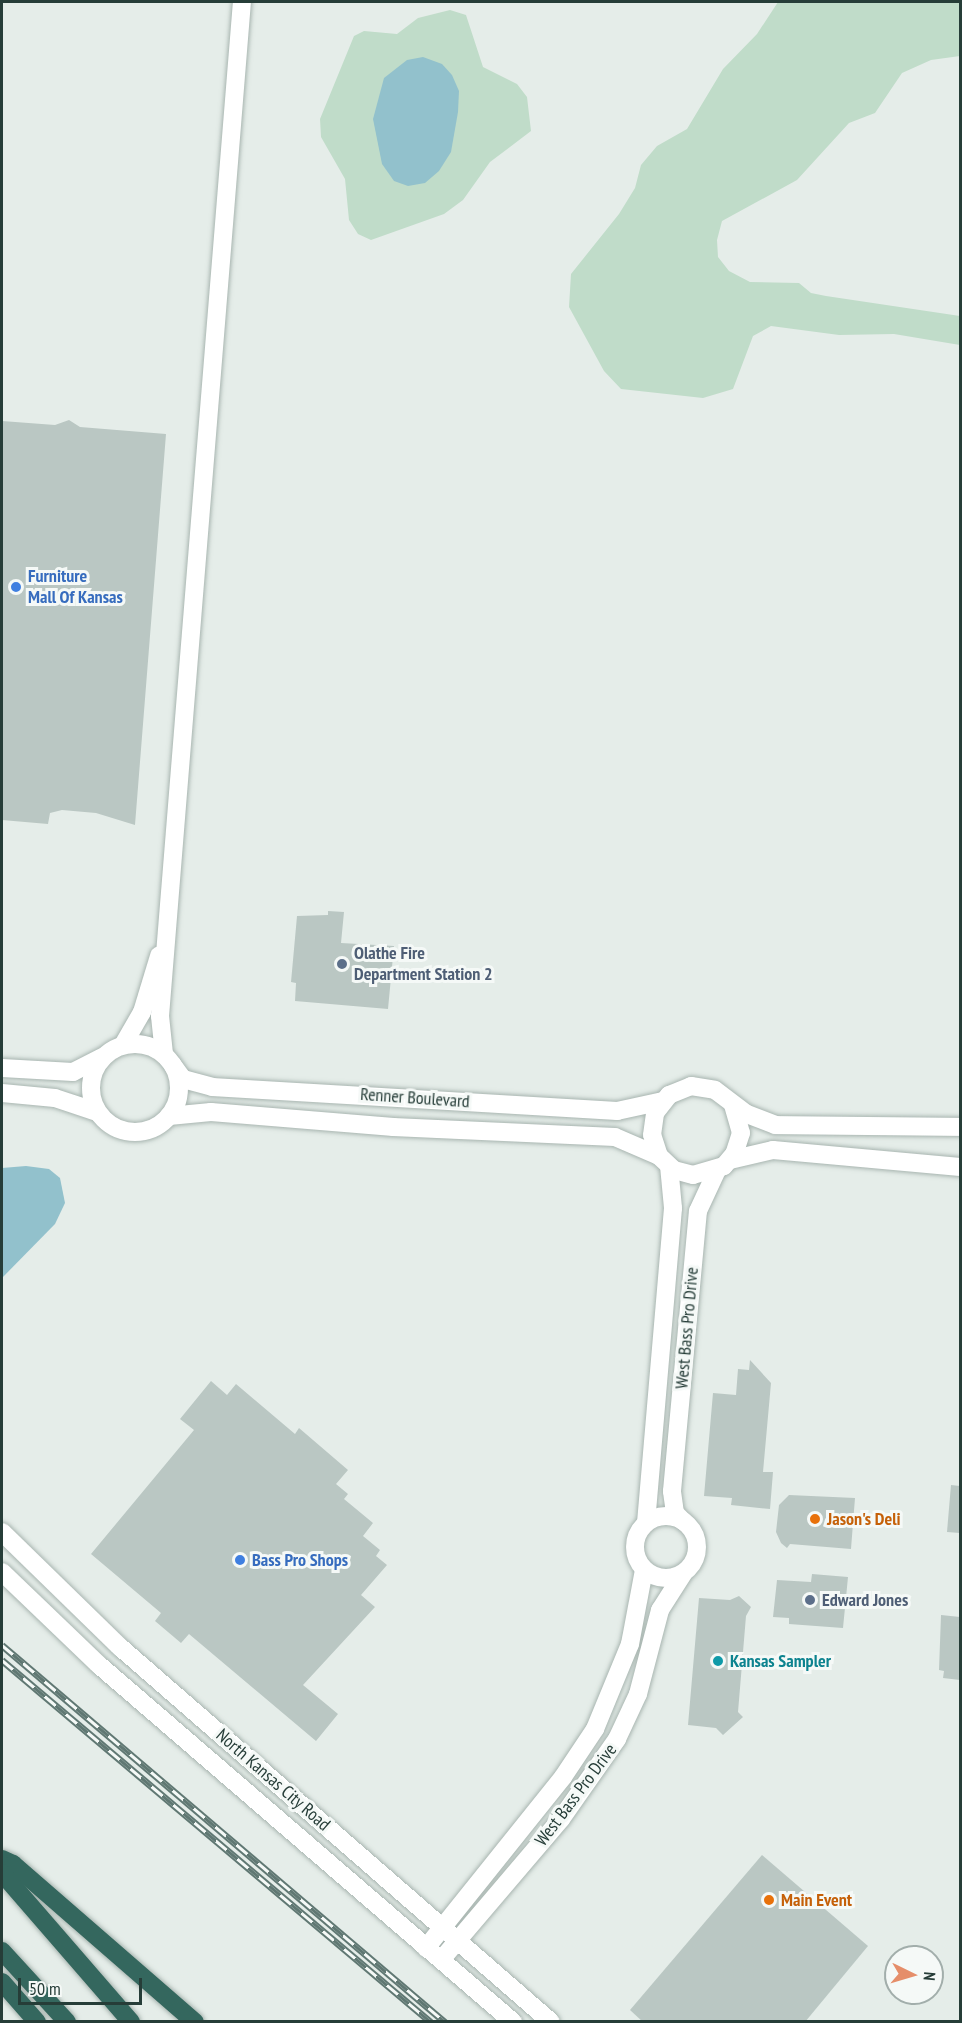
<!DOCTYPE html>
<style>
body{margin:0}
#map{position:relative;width:962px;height:2023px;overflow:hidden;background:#e5ede9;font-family:"PT Sans Narrow",sans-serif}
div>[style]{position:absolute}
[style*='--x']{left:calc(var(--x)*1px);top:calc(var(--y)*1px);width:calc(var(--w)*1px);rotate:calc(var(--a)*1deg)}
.green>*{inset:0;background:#c0dcc9}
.water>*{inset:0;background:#92c1cc}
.building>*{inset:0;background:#bac7c3}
.roads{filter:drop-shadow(0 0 2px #a8b5b0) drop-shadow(0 0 2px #a8b5b0)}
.minor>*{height:18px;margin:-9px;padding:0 9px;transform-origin:9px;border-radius:9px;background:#fff}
.tertiary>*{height:18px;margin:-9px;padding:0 9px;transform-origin:9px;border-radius:9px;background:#fff}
.tertiary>.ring{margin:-9px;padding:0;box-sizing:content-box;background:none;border:18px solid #fff;border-radius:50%}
.secondary>*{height:18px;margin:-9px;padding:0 9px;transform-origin:9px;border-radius:9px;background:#fff}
.secondary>.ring{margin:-9px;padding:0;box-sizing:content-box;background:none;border:18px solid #fff;border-radius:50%}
.motorway>*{height:18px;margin:-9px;padding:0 9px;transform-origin:9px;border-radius:9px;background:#34675e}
.rail>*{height:7px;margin-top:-3.5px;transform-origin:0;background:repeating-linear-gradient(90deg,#f5f9f7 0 14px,#607873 0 28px);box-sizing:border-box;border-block:2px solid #607873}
.dots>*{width:16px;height:16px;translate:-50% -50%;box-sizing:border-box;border:3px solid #f5f9f7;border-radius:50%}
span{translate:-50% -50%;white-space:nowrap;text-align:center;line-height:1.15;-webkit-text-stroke:6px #f5f9f7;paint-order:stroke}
.shop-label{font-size:18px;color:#366cbe;font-weight:700}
.left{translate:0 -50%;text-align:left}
.service-label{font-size:18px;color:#4e5e75;font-weight:700}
.street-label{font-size:18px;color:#263d38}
.food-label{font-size:18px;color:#c56008;font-weight:700}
.culture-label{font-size:18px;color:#0d838f;font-weight:700}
.frame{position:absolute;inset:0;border:3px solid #263d38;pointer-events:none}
.north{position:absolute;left:884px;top:1945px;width:60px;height:60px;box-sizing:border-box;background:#f5f9f7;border:2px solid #a2aeab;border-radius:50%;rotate:95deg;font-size:16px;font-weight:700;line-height:24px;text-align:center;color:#263d38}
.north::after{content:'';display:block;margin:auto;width:21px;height:27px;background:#e58e6a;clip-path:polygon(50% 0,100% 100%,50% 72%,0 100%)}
.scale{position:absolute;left:18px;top:1978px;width:124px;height:27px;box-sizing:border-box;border:3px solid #263d38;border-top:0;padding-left:8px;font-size:18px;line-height:21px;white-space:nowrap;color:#263d38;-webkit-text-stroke:4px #f5f9f7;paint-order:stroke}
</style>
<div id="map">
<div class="green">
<div style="clip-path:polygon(778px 2px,960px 2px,960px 56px,931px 60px,902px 73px,875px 113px,849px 123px,797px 180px,722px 221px,717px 240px,718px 257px,729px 271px,750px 282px,799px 283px,811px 293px,826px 296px,960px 316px,960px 345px,894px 334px,839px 335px,771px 326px,753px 336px,733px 389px,703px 398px,621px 389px,604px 371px,569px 307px,571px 274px,619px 214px,635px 188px,641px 165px,657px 146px,687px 129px,723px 69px,757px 34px)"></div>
<div style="clip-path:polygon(450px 10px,466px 15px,483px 67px,517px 84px,527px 97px,531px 131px,490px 162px,463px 200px,444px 214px,371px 240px,358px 234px,349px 220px,345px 179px,321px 137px,320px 119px,354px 36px,364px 31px,397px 34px,418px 18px)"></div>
</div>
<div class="water">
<div style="clip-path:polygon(423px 57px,442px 64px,452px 75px,459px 91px,458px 112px,451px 152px,439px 171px,425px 183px,408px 186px,394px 181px,382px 164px,373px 119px,384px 78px,407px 60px)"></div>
<div style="clip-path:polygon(26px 1166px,49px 1169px,60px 1178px,65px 1203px,55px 1224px,2px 1278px,2px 1168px)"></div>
</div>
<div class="building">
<div style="clip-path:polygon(69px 420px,80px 427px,166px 434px,135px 825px,96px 813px,62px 810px,50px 813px,48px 824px,2px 820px,2px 421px,55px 425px)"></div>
<div style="clip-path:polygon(328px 911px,344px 912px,341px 943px,394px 946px,388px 1009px,295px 1001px,296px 983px,291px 982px,297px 916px,328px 915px)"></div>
<div style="clip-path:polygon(750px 1360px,771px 1383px,763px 1472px,773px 1472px,770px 1509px,731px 1505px,732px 1498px,704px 1496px,713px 1393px,736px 1395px,738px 1369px,749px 1370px)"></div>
<div style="clip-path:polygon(211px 1381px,227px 1395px,236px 1384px,295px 1434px,299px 1428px,348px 1470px,336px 1484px,348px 1494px,344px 1499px,373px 1523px,363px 1536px,380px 1550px,376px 1556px,387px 1565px,361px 1595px,375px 1607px,303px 1685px,338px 1714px,316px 1741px,189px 1634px,181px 1643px,155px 1621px,161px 1613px,91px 1554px,194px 1430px,180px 1419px)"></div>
<div style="clip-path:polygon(951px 1485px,960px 1486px,960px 1533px,947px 1532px)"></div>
<div style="clip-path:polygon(789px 1495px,855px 1498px,851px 1549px,790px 1544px,787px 1548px,781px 1543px,776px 1532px,779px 1505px)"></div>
<div style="clip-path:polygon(812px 1574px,848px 1577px,843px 1628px,789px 1624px,789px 1618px,773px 1617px,777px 1580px,811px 1582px)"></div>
<div style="clip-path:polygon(739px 1596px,751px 1607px,746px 1616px,738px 1712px,743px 1717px,723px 1735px,716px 1728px,688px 1725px,699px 1598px,730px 1600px)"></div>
<div style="clip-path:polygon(941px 1615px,960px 1617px,960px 1680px,943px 1678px,944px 1671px,939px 1670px)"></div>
<div style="clip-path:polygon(762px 1855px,868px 1946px,805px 2022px,643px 2022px,630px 2010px)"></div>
</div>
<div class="roads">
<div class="minor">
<div style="--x:123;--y:1045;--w:38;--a:-60"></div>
<div style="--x:142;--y:1012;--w:59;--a:-73.1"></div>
<div style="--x:164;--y:1054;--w:38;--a:-96"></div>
<div style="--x:160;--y:1016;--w:1017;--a:-85.38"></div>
</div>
<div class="tertiary">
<div class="ring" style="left:635px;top:1516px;width:44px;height:44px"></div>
<div style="--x:684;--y:1522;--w:13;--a:-135"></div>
<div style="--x:675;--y:1513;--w:22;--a:-98"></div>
<div style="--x:672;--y:1491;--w:281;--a:-84.7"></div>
<div style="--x:698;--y:1211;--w:45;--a:-65.1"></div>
<div style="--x:646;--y:1523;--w:316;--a:-85.1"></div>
<div style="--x:673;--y:1208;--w:42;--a:-95.4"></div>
<div style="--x:426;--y:1948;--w:219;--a:-51.3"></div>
<div style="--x:563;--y:1777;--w:58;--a:-56.3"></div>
<div style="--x:595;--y:1729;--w:92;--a:-67.6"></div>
<div style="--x:630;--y:1644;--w:75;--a:-79.3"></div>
<div style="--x:441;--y:1960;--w:185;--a:-49.6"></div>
<div style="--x:561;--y:1819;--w:98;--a:-55"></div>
<div style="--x:617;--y:1739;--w:50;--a:-65"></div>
<div style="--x:638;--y:1694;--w:87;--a:-75.3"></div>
<div style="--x:660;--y:1610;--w:43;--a:-57.4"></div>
</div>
<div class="secondary">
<div class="ring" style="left:91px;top:1044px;width:70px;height:70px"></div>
<div style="--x:172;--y:1064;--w:19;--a:54"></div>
<div style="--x:183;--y:1079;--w:30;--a:15"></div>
<div style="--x:212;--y:1087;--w:406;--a:3.4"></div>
<div style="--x:617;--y:1111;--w:47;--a:-12.3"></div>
<div style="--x:2;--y:1068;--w:71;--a:3.2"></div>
<div style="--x:73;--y:1072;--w:33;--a:-27"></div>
<div style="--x:2;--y:1093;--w:53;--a:5.4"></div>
<div style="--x:55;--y:1098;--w:44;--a:18.4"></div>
<div style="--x:733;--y:1105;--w:29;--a:74"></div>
<div style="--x:741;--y:1133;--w:22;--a:108"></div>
<div style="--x:734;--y:1154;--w:16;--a:130"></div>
<div style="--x:724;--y:1166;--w:32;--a:164"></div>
<div style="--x:693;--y:1175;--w:20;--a:-165"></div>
<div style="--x:674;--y:1170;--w:21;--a:-137"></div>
<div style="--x:659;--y:1156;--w:22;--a:-108"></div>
<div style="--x:652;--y:1135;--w:22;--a:-82"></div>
<div style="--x:655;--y:1113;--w:23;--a:-52"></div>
<div style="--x:669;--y:1095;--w:24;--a:-22"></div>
<div style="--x:691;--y:1086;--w:24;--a:9"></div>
<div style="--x:715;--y:1090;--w:40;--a:37"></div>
<div style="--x:747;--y:1114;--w:30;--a:21"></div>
<div style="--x:775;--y:1125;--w:185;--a:0.6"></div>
<div style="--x:169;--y:1116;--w:42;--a:-5.4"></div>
<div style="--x:211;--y:1112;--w:183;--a:4.7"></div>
<div style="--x:393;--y:1127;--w:222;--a:2.6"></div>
<div style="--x:615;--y:1137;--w:48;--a:23.4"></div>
<div style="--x:730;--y:1160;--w:44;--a:-13.1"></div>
<div style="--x:773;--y:1150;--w:188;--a:5.2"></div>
<div style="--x:2;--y:1532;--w:165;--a:44.3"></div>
<div style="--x:120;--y:1647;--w:571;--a:41.03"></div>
<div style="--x:2;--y:1572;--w:134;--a:43.8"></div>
<div style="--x:99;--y:1665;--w:547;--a:40.77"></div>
</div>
<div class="motorway">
<div style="--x:2;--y:1859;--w:12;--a:24"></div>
<div style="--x:13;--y:1864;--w:241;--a:41"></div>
<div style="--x:2;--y:1873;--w:197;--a:49.1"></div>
<div style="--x:2;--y:1951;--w:96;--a:47.5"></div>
<div style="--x:2;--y:1982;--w:53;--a:48.8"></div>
</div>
</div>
<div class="rail">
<div style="--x:2;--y:1645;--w:582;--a:40.4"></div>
<div style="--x:2;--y:1660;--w:561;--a:40.16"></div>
</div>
<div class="dots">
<div style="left:16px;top:587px;background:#3f7fe0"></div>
<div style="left:342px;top:964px;background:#5c6f8a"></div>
<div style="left:815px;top:1519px;background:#e8710a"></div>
<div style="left:240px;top:1560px;background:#3f7fe0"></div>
<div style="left:810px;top:1600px;background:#5c6f8a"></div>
<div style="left:718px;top:1661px;background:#0f9aa8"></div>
<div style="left:769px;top:1900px;background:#e8710a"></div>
</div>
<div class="shop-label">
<span class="left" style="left:28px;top:587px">Furniture<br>Mall Of Kansas</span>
<span class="left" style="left:252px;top:1560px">Bass Pro Shops</span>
</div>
<div class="service-label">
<span class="left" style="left:354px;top:964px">Olathe Fire<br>Department Station 2</span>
<span class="left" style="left:822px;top:1600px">Edward Jones</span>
</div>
<div class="street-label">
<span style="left:415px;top:1098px;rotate:4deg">Renner Boulevard</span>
<span style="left:687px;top:1328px;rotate:-85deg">West Bass Pro Drive</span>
<span style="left:273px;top:1780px;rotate:41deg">North Kansas City Road</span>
<span style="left:576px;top:1795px;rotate:-53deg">West Bass Pro Drive</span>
</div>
<div class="food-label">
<span class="left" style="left:827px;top:1519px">Jason's Deli</span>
<span class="left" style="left:781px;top:1900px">Main Event</span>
</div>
<div class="culture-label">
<span class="left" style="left:730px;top:1661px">Kansas Sampler</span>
</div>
<div class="frame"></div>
<div class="north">N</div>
<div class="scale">50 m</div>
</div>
